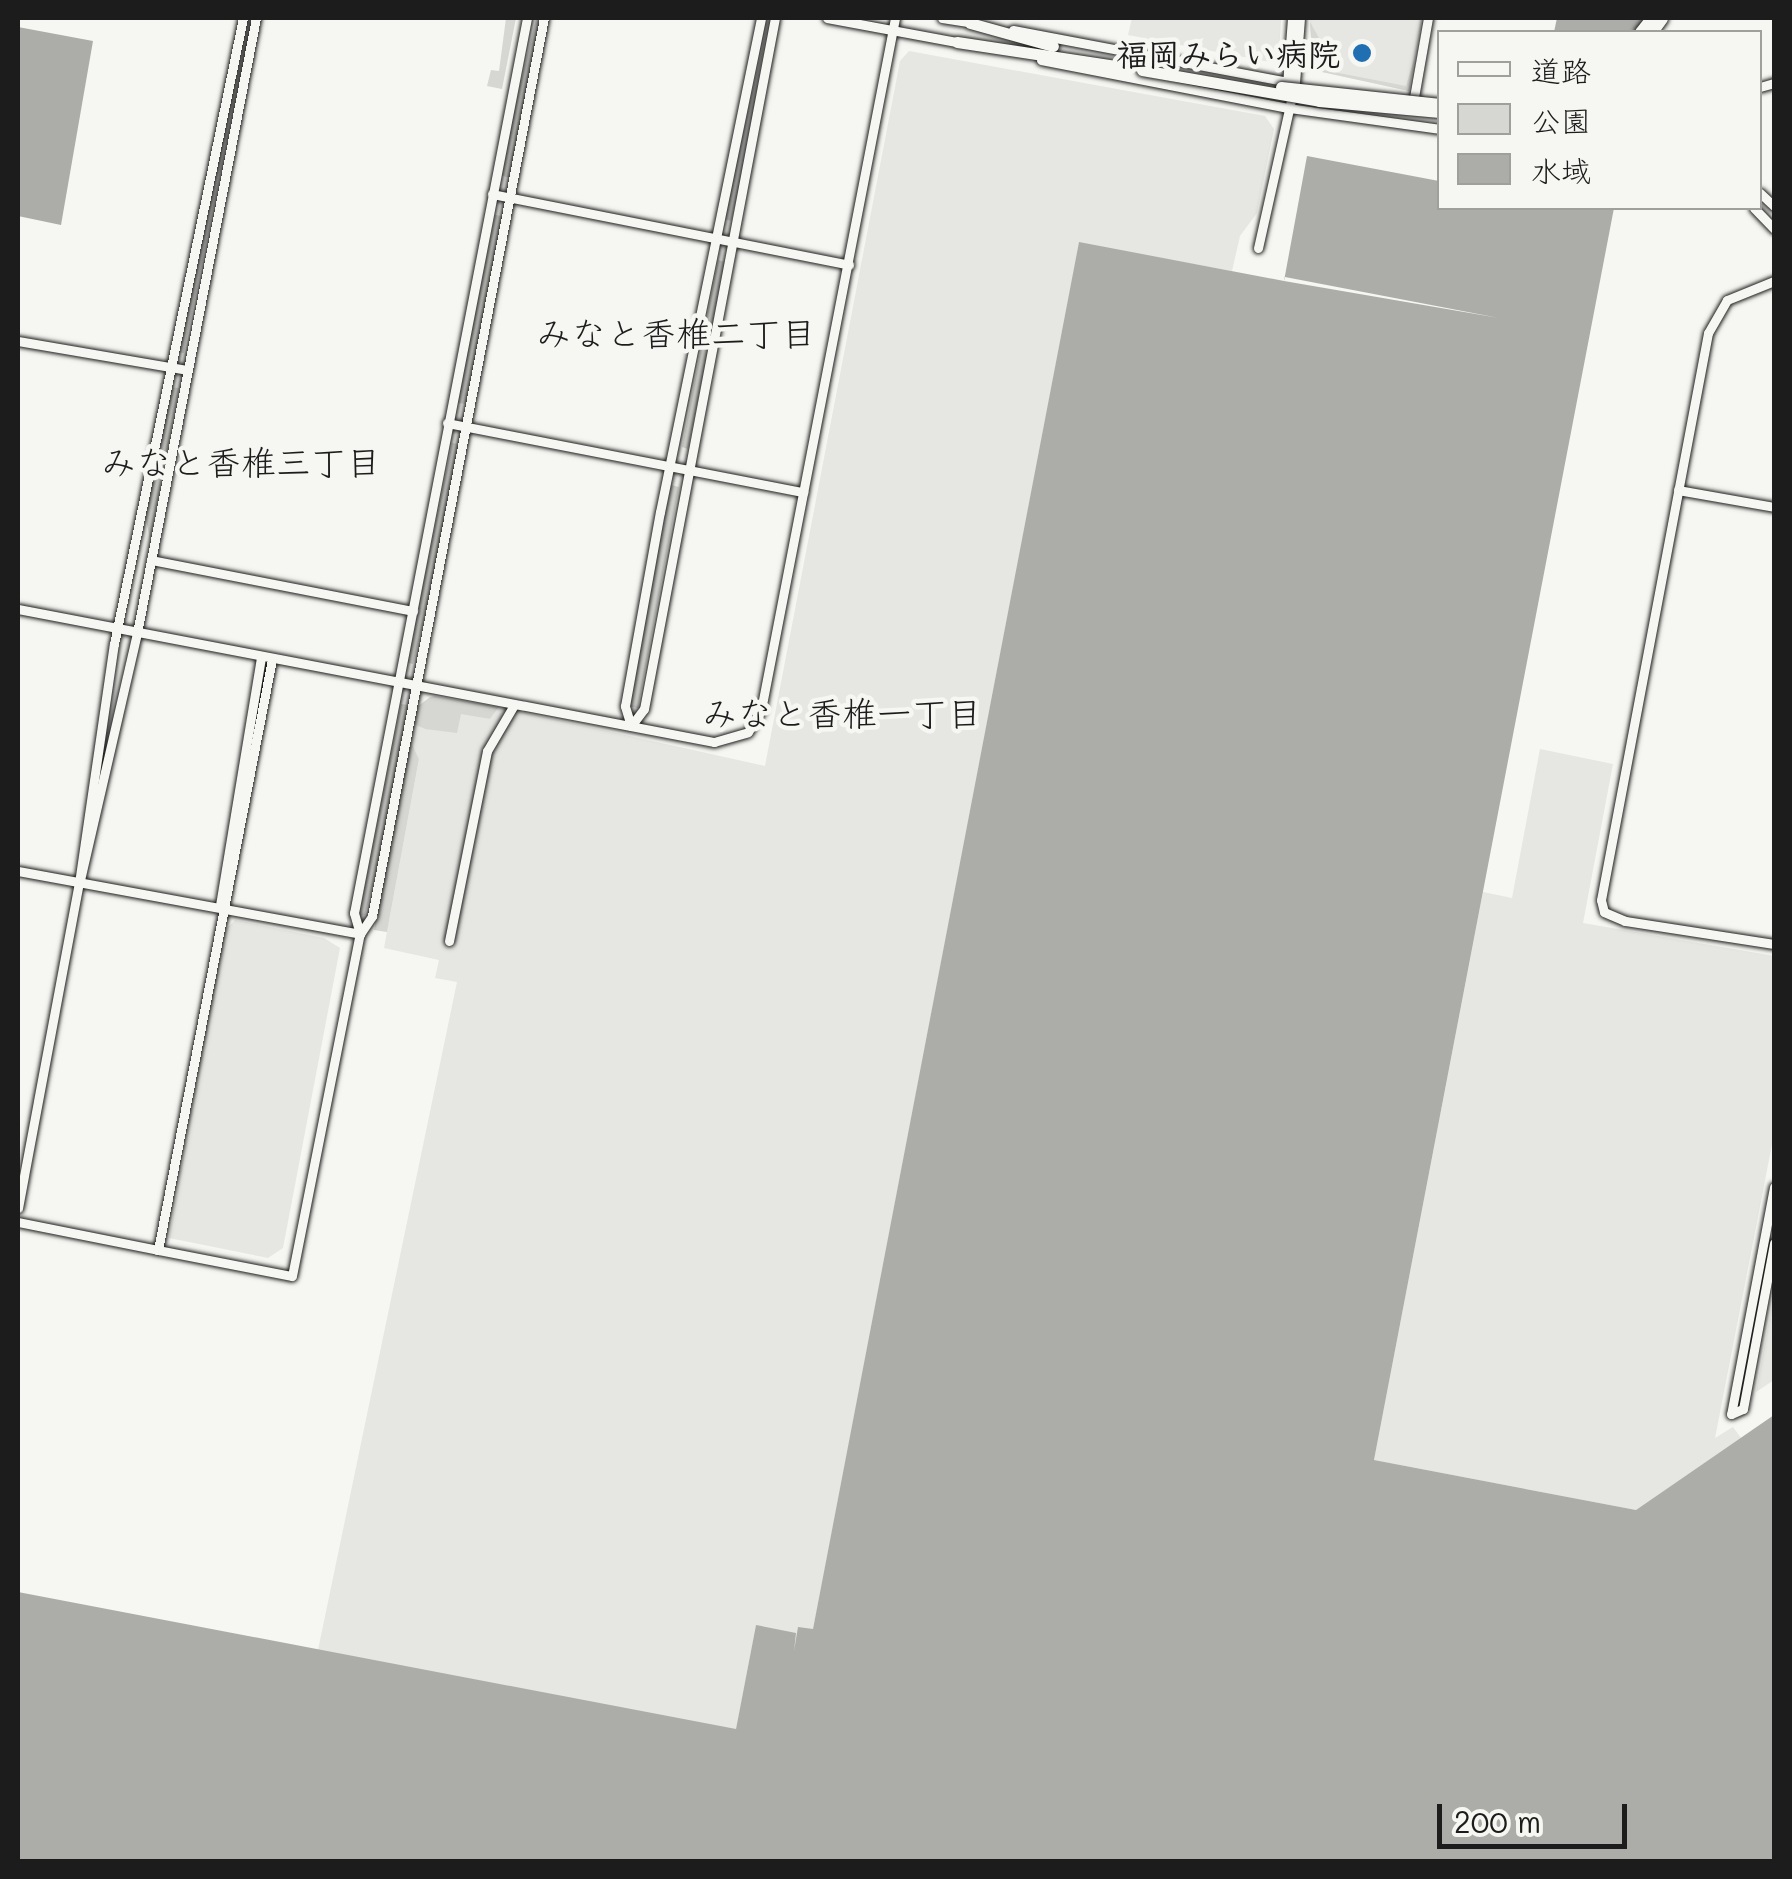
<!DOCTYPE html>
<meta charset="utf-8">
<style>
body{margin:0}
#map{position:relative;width:1792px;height:1879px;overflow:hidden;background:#f6f6f2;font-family:Mali,"Klee One",sans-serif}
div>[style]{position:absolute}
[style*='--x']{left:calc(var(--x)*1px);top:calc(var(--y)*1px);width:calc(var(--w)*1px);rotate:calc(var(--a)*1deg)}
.built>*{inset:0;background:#e6e6e2}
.green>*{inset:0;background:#d6d6d2}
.water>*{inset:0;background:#acaca9}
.pier>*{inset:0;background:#f6f6f2}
.roads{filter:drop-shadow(0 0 2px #1c1c1c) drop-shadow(0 0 2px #1c1c1c)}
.secondary>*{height:9px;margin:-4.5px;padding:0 4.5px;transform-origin:4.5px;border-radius:4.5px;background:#f6f6f2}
.highway>*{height:11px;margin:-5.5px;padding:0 5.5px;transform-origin:5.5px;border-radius:5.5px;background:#f6f6f2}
.bridges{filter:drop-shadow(0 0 2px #1c1c1c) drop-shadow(0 0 2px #1c1c1c)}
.highway-bridge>*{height:11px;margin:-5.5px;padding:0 5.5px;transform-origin:5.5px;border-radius:5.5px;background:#f6f6f2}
.dots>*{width:28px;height:28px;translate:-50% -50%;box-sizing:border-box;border:5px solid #f6f6f2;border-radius:50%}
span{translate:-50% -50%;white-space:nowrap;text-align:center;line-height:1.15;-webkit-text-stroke:9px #f6f6f2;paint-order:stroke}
.poi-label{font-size:32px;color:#1c1c1c;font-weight:700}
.right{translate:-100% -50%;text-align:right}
.neighbourhood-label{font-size:35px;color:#1c1c1c}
.frame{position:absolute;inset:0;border:20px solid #1c1c1c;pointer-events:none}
.legend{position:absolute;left:1437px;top:30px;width:325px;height:180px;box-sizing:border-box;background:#f6f6f2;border:2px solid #9f9f9c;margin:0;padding:12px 18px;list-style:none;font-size:30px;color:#1c1c1c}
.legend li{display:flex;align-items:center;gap:20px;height:50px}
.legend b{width:50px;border:2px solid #9f9f9c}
.scale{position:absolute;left:1437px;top:1804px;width:190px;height:45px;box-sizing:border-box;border:5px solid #1c1c1c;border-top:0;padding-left:12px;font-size:30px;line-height:35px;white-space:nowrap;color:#1c1c1c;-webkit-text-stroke:8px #f6f6f2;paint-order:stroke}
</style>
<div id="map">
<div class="built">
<div style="clip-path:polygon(1132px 18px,1281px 18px,1279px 55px,1270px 62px,1128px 35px)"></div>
<div style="clip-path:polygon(1310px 18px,1422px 18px,1409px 91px,1313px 70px)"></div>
<div style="clip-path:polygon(909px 51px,1265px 116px,1274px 129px,1257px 213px,1240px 236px,1232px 271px,1079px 243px,813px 1630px,794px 1651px,756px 1625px,736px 1730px,318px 1650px,457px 982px,435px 978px,439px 960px,384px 948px,419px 759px,410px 740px,413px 724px,425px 729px,461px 713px,490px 719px,499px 707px,765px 766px,900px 61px)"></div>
<div style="clip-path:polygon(1540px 749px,1613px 764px,1583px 923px,1774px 956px,1774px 1134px,1715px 1438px,1733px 1427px,1741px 1438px,1636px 1510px,1374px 1460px,1483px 892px,1512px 898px)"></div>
<div style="clip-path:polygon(235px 920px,324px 938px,340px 948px,283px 1248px,268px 1258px,169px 1238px,223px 932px)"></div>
<div style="clip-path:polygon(1774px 1294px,1774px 1380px,1756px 1392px)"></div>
</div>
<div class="green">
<div style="clip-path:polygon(252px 18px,184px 353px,176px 352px,207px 193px)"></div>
<div style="clip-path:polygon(506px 18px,516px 18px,502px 89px,487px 86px,491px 70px,499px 71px)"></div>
<div style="clip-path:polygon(536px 18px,541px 18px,509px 178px,501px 175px,501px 166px)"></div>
<div style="clip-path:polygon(1310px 22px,1323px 45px,1318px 69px,1406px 86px,1415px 56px,1409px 91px,1313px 70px)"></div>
<div style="clip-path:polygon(767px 26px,744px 169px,731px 221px,724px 219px)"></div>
<div style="clip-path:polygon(495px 215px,503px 216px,466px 404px,457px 403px)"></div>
<div style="clip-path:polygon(718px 260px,726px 262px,688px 449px,682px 447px)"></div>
<div style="clip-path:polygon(169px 387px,179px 388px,150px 539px,145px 515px)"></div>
<div style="clip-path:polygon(452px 443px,459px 444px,429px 598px,413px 664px,407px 663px)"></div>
<div style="clip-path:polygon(671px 485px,679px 487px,638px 708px,627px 706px)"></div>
<div style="clip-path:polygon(430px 697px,435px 696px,499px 707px,490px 719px,461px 714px,457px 733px,425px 729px,413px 724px,417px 707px)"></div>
<div style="clip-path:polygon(401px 704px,409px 705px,378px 864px,365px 915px,359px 916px)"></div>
<div style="clip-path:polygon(410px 740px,419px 759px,387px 932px,374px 930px)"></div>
</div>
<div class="water">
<div style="clip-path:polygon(1557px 18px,1650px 18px,1647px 32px,1554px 32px)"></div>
<div style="clip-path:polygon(18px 27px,93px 41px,61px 225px,18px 216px)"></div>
<div style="clip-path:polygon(1307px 156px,1439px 181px,1440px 208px,1614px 208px,1374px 1460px,1636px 1510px,1774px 1415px,1774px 1861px,18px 1861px,18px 1592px,736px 1729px,756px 1625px,796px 1633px,794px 1651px,798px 1627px,813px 1629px,1079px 242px,1284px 281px)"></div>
</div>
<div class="pier">
<div style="clip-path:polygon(1285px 277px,1499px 318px,1284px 281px)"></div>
</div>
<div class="roads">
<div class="secondary">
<div style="--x:827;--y:18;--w:137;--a:10.5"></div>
<div style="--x:942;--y:18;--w:31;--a:9"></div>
<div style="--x:1013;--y:30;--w:285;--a:10.7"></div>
<div style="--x:1041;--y:60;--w:253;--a:11"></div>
<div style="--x:1289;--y:108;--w:152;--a:7.9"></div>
<div style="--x:1287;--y:85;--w:67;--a:-85.7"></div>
<div style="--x:1760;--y:87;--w:15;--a:-16"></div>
<div style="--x:1413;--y:103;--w:86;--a:-80"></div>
<div style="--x:1760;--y:193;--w:19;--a:43"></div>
<div style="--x:492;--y:194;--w:364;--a:11.2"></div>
<div style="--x:1754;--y:208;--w:29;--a:46"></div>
<div style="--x:1258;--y:248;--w:169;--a:-77.4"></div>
<div style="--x:1295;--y:83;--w:65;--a:-85.6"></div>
<div style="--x:1774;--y:281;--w:51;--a:158"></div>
<div style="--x:1727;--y:300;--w:38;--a:120"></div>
<div style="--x:1708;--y:333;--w:577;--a:100.69"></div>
<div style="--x:1601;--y:900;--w:12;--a:76"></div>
<div style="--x:1604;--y:912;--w:23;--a:23"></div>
<div style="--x:1625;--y:921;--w:151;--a:8.8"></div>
<div style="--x:18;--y:341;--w:171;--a:9.7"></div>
<div style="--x:447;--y:423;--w:363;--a:11"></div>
<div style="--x:1678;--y:490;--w:97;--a:10"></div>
<div style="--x:151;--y:560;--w:267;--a:11"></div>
<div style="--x:18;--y:609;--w:709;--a:10.82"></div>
<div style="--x:714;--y:742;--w:35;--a:-16"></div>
<div style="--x:748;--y:732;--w:26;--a:-59"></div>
<div style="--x:761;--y:710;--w:705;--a:-79.04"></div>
<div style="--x:631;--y:726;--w:21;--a:-53"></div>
<div style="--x:644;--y:709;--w:703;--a:-79.27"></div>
<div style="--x:631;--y:726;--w:21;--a:-107"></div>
<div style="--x:625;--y:706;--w:197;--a:-79.8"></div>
<div style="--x:660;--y:512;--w:504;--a:-78.44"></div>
<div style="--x:18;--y:871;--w:348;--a:10.4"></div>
<div style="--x:80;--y:880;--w:253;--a:-77"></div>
<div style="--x:137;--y:633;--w:626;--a:-79.05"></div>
<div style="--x:220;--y:905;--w:251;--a:-80.6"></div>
<div style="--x:360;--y:934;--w:22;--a:-106"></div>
<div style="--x:354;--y:913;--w:912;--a:-79.06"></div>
<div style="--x:449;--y:941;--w:194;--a:-78.7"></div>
<div style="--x:487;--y:751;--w:53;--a:-59.6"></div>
<div style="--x:1774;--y:1187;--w:231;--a:100.7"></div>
<div style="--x:1731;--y:1414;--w:13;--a:-23"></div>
<div style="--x:1743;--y:1409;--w:169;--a:-79.4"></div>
<div style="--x:18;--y:1208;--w:331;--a:-79.4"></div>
<div style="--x:79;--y:883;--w:242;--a:-81.7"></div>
<div style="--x:114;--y:644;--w:639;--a:-78.36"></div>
<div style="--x:18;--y:1222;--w:143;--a:11.3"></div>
<div style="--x:158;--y:1250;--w:602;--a:-79.08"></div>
<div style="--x:158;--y:1250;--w:136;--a:11"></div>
<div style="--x:292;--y:1276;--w:349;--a:-78.8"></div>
<div style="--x:360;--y:934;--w:22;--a:-56"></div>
<div style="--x:372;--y:916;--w:914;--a:-79.16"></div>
</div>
<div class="highway">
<div style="--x:970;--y:23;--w:86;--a:15.5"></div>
<div style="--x:1640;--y:32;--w:18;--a:-52"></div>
<div style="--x:1652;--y:32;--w:17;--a:-54"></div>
<div style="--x:957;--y:42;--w:187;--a:8.6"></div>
</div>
</div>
<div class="bridges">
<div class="highway-bridge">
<div style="--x:1142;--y:70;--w:180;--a:9.9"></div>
<div style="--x:1319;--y:101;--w:121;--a:5.2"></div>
<div style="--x:1281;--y:87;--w:160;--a:6.1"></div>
</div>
</div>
<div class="dots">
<div style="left:1362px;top:53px;background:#1f6fb2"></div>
</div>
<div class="poi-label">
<span class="right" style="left:1340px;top:53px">福岡みらい病院</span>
</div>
<div class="neighbourhood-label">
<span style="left:676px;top:332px">みなと香椎二丁目</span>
<span style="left:241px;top:461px">みなと香椎三丁目</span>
<span style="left:842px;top:712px">みなと香椎一丁目</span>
</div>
<div class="frame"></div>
<ul class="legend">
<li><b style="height:12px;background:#f6f6f2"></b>道路</li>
<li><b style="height:28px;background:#d6d6d2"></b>公園</li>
<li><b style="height:28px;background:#acaca9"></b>水域</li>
</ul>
<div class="scale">200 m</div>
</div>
